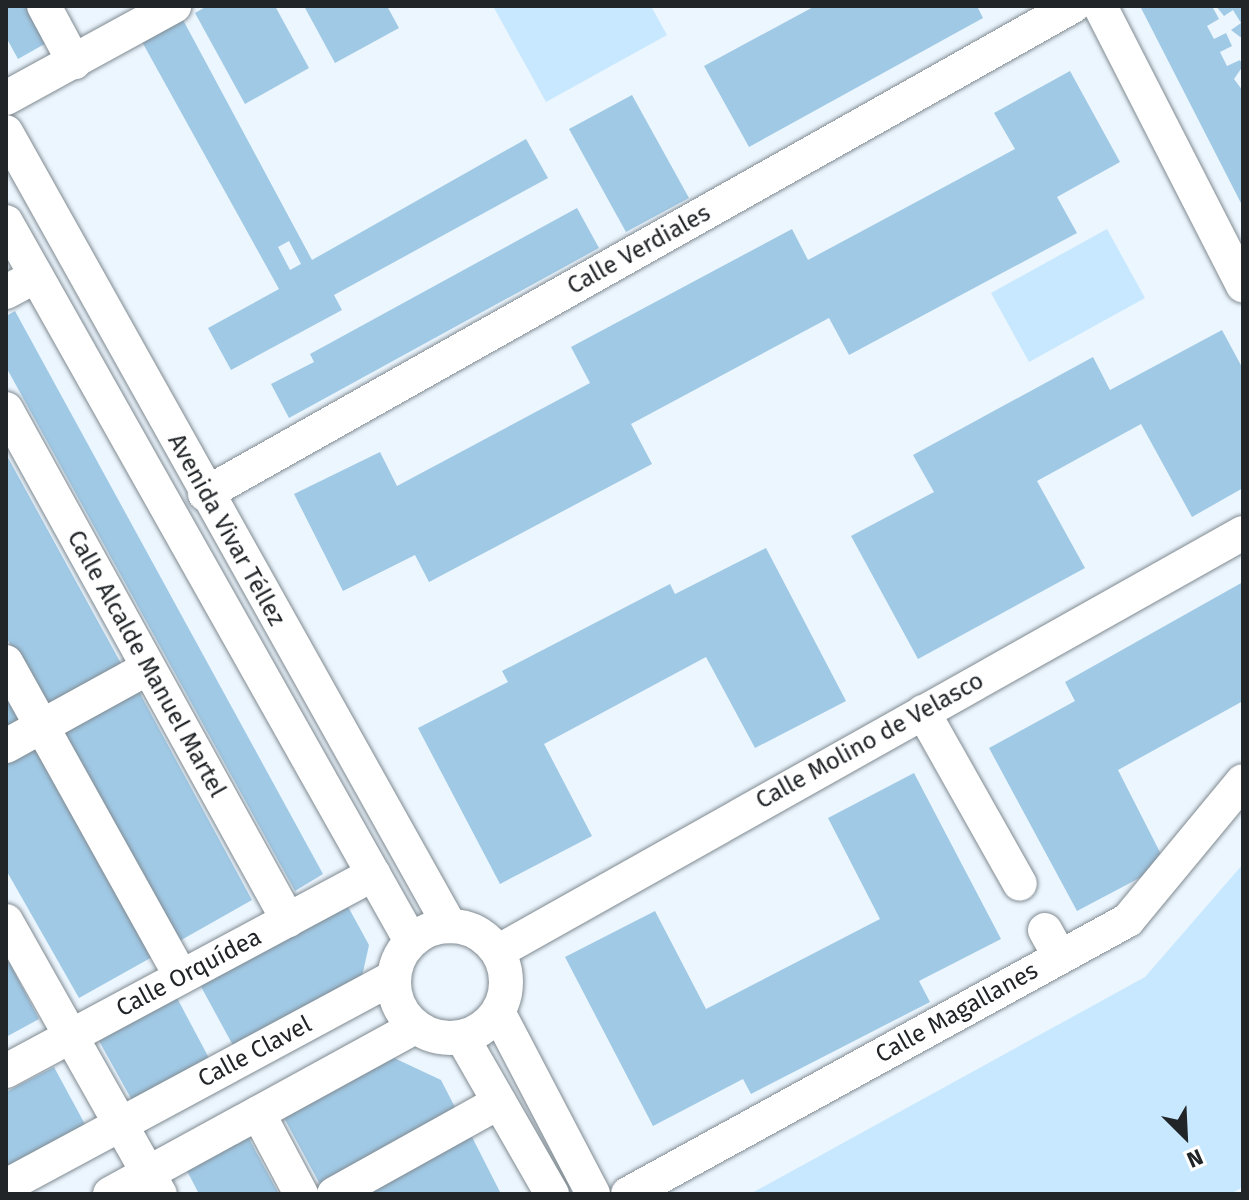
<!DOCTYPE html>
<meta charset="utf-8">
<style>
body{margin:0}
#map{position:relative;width:1249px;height:1200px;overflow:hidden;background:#ecf6fe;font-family:"Fira Sans",sans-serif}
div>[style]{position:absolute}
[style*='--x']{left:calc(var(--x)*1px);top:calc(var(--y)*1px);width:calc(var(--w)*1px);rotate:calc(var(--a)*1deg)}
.green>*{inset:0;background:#c8e8ff}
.building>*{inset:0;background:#a0c9e5}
.roads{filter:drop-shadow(0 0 2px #808a91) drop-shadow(0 0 2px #808a91)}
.minor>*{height:34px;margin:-17px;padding:0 17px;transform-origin:17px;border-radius:17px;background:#fff}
.minor>.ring{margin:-17px;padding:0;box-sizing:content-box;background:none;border:34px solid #fff;border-radius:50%}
span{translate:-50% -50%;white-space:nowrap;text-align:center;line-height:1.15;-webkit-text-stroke:6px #fff;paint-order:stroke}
.street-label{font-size:24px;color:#212528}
.frame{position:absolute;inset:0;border:8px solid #212528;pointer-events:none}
.north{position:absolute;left:1145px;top:1096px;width:80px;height:80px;-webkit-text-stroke:6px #fff;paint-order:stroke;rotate:156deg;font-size:22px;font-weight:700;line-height:32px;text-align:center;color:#212528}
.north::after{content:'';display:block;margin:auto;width:28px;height:36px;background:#212528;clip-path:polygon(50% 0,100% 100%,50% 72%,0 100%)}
</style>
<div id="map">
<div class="green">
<div style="clip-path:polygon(493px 6px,651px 6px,667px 35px,546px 102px)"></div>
<div style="clip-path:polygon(1107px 229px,1145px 298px,1029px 362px,991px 293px)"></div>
<div style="clip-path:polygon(1243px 864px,1243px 1187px,1230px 1194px,750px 1194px,1145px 977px)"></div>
</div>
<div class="building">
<div style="clip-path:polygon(6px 6px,31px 6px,50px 41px,18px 59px,6px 37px)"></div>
<div style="clip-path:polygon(207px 6px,275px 6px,309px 68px,245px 104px,195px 13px)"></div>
<div style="clip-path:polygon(304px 6px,387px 6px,399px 28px,335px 63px)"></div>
<div style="clip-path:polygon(815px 6px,977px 6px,983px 18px,749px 147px,704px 66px)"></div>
<div style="clip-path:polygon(1140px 6px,1212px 6px,1219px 19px,1207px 26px,1214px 39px,1226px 33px,1232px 46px,1220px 52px,1227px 66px,1240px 60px,1243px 66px,1234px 79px,1243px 91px,1243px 207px)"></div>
<div style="clip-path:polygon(1216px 6px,1243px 6px,1243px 39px,1231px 30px,1241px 23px,1233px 10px,1224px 16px)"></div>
<div style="clip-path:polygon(evenodd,182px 18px,312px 260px,526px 139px,548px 178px,334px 295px,342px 310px,231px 370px,208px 328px,279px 289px,141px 40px,182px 18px,289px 241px,301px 264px,290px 270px,278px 247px,289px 241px)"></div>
<div style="clip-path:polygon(1070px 71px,1120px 162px,1057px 197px,1077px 233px,849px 355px,829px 318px,631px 424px,652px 464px,429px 582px,415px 555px,343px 591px,294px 494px,380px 452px,397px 486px,590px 383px,571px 347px,792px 229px,808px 260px,1015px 149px,994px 113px)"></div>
<div style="clip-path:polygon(632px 95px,689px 198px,626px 232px,569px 129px)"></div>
<div style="clip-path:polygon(577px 208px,599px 248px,289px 418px,271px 384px,314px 362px,310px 354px)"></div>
<div style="clip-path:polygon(15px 311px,323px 874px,295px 891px,6px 367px,6px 316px)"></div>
<div style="clip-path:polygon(1222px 330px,1243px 369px,1243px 488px,1192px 517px,1141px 424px,1037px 481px,1085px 568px,918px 659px,851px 536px,934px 492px,913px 455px,1093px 357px,1110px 390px)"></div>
<div style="clip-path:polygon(6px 454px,123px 667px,47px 711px,6px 637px)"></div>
<div style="clip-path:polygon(766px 548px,846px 701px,755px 748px,706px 657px,544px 744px,592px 836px,500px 884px,418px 728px,508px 682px,502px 671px,670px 584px,675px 594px)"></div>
<div style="clip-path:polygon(1243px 582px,1243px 701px,1118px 770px,1166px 864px,1077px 911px,989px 748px,1075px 701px,1065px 682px)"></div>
<div style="clip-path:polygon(137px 688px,252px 900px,176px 943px,59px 730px)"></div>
<div style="clip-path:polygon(6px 691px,21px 719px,6px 728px)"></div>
<div style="clip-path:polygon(35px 745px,154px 956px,79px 998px,6px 870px,6px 761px)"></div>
<div style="clip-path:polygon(914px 773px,1001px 939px,919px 981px,930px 1002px,751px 1094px,743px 1079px,653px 1126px,565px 957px,655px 911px,706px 1009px,880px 919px,828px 818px)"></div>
<div style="clip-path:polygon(346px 903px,369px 945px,361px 981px,235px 1049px,199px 983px)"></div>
<div style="clip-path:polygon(6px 956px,39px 1019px,6px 1037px)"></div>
<div style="clip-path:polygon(177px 998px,210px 1060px,133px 1102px,99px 1041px)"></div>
<div style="clip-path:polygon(392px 1057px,441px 1080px,459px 1115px,322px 1188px,283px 1116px)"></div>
<div style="clip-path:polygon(54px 1067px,87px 1128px,6px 1171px,6px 1092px)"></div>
<div style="clip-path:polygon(470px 1133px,501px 1194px,356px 1194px)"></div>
<div style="clip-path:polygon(247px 1135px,279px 1194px,199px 1194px,186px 1169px)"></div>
</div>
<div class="roads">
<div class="minor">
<div style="--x:44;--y:6;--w:64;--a:61.8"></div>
<div style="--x:1100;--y:6;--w:314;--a:62.9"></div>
<div style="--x:6;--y:98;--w:192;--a:-28.7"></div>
<div style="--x:6;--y:132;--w:910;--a:60.79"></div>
<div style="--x:6;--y:222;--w:825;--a:60.61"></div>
<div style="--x:6;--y:292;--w:34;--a:-28"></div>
<div style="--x:6;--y:409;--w:584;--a:61.11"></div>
<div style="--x:205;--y:494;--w:996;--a:-29.35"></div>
<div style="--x:6;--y:662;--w:360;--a:60.9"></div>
<div style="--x:923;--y:712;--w:197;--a:60.6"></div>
<div style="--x:6;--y:746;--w:162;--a:-28.8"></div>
<div style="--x:6;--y:921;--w:313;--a:60.6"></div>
<div class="ring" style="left:394px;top:926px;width:78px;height:78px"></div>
<div style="--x:1045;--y:930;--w:31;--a:61"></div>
<div style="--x:499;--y:951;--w:853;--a:-29.33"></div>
<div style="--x:498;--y:1012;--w:205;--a:62.4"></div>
<div style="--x:462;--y:1037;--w:181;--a:60.2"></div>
<div style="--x:6;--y:1071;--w:417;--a:-28.2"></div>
<div style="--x:258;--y:1113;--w:92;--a:62"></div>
<div style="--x:6;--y:1186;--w:435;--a:-28.3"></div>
<div style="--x:110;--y:1194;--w:348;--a:-28.7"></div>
<div style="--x:334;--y:1194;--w:189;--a:-29.1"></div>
<div style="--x:628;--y:1194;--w:570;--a:-28.72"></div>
<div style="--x:1128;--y:920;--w:180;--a:-50.4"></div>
</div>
</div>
<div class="street-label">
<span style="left:639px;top:250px;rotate:-29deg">Calle Verdiales</span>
<span style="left:226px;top:530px;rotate:61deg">Avenida Vivar Téllez</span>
<span style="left:146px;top:664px;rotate:61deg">Calle Alcalde Manuel Martel</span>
<span style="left:870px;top:741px;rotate:-29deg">Calle Molino de Velasco</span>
<span style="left:189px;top:973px;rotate:-28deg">Calle Orquídea</span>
<span style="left:957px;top:1013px;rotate:-29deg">Calle Magallanes</span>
<span style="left:255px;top:1052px;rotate:-28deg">Calle Clavel</span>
</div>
<div class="frame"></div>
<div class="north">N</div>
</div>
